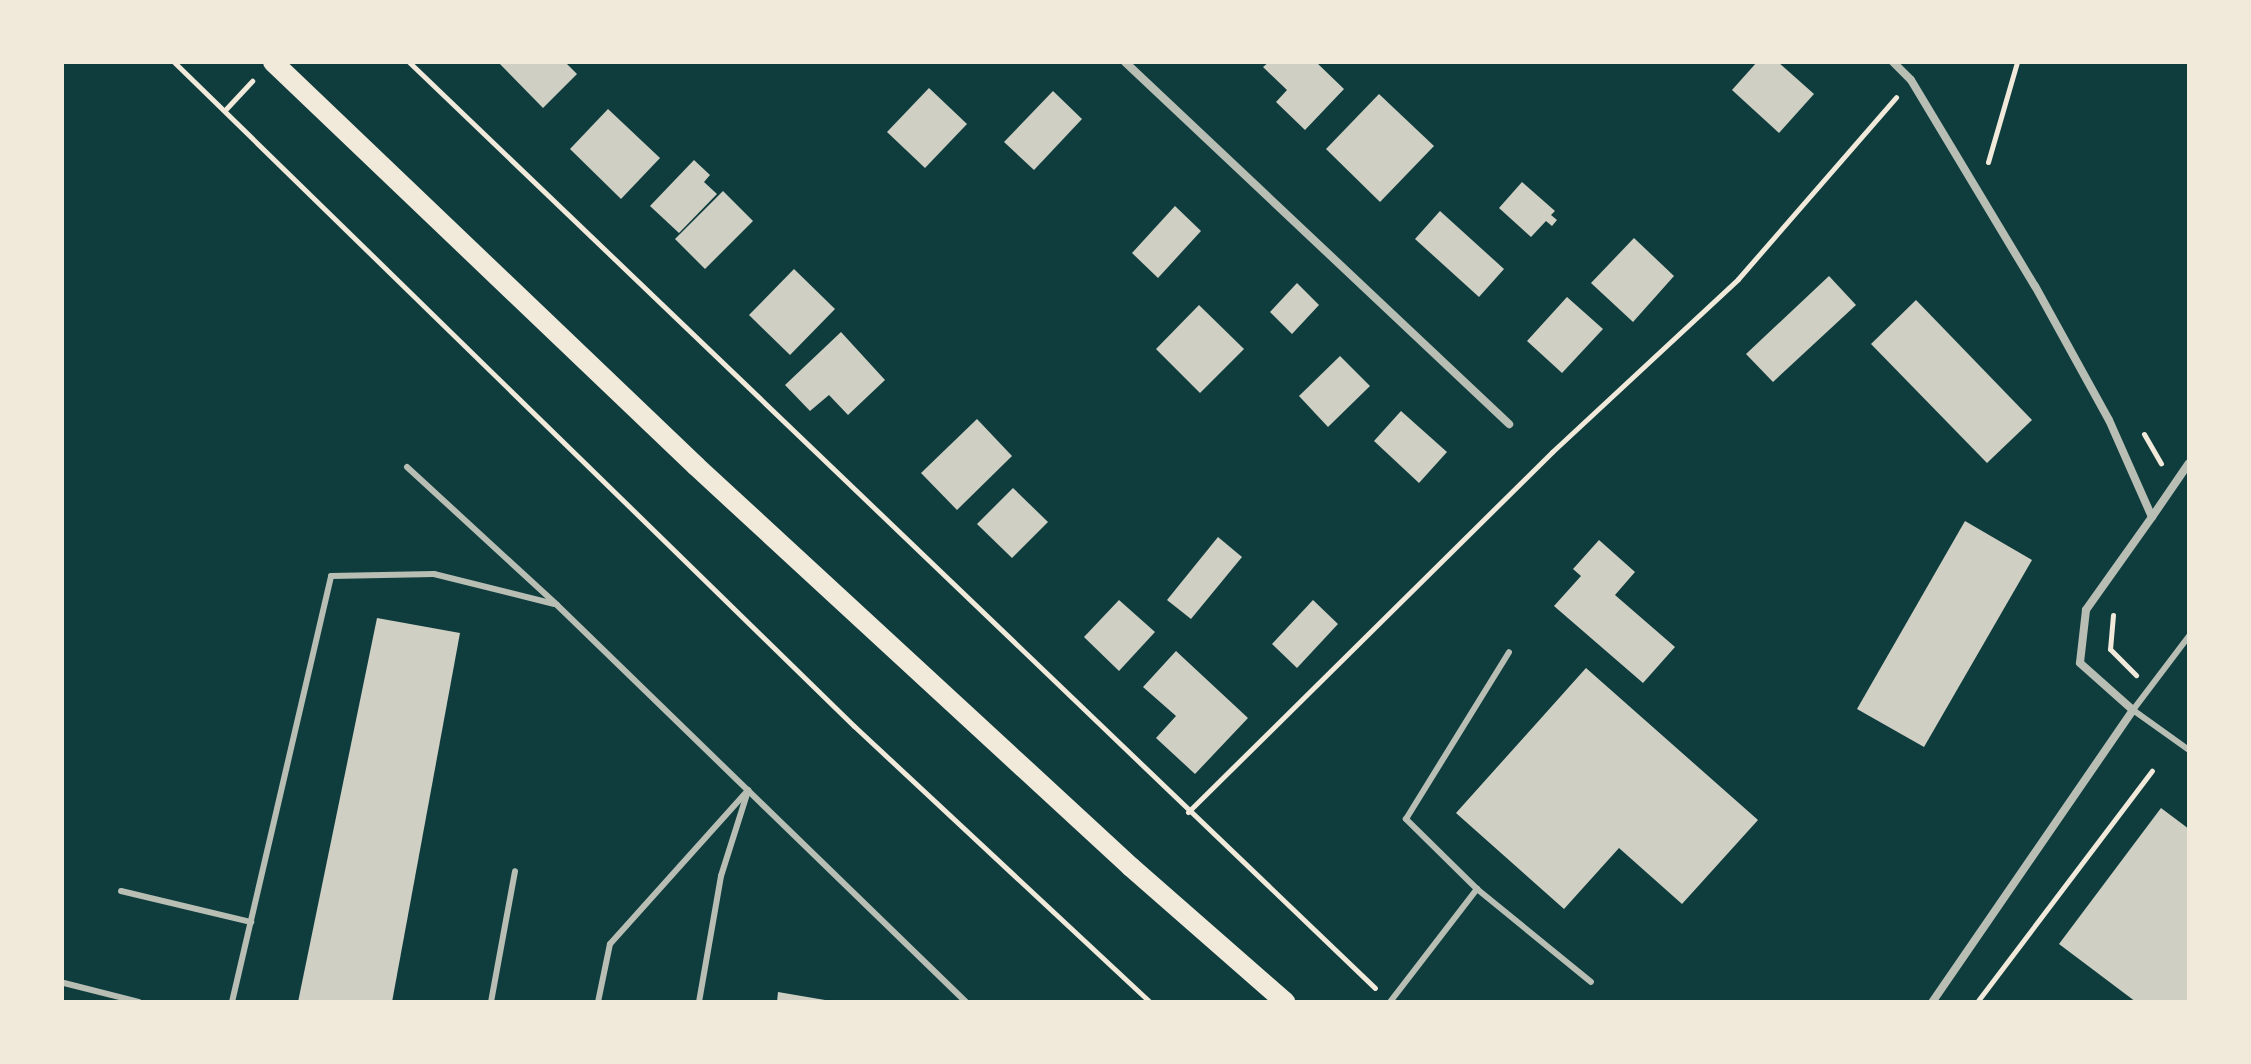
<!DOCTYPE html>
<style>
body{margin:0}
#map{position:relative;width:2251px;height:1064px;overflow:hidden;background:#0f3d3e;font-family:Lato,sans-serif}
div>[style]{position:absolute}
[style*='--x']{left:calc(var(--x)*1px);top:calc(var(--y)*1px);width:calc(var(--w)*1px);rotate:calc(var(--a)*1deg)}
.building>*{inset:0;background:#cfcfc3}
.path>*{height:5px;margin:-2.5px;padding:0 2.5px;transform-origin:2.5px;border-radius:2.5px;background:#f1e9da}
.service>*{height:6px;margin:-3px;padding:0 3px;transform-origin:3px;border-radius:3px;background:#b8beb3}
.minor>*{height:8px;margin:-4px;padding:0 4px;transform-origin:4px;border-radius:4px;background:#b8beb3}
.primary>*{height:20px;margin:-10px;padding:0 10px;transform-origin:10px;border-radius:10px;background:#f1e9da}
span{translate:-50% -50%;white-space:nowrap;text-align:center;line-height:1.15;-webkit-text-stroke:8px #f1e9da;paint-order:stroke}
.frame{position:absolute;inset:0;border:64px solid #f1e9da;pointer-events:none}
</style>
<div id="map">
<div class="building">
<div style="clip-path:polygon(498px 62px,565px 62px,577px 74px,543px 108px)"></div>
<div style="clip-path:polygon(1269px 62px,1316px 62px,1344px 89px,1305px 130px,1276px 102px,1287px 90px,1263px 67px)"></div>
<div style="clip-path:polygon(1757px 62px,1778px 62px,1814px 94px,1779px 133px,1732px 90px)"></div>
<div style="clip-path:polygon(929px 88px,967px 124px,925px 168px,887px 132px)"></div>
<div style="clip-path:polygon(1053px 91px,1082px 119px,1034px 170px,1004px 142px)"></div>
<div style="clip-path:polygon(1379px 94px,1434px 146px,1380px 202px,1326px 149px)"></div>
<div style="clip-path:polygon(608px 109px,660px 158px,621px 199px,570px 149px)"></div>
<div style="clip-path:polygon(694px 160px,710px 175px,704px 182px,717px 194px,679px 233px,650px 206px)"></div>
<div style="clip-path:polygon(1522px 182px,1555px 211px,1551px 215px,1557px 220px,1552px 226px,1546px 221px,1531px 237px,1499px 208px)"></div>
<div style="clip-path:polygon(723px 191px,753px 221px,705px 269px,675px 239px)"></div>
<div style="clip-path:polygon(1175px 206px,1201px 231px,1158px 278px,1132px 253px)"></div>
<div style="clip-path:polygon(1440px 211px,1504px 269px,1479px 297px,1415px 239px)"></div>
<div style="clip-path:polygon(1634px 238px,1674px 276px,1633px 322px,1591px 283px)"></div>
<div style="clip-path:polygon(794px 269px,835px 309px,790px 355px,749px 315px)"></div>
<div style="clip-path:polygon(1829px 276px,1856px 305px,1773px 382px,1746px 354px)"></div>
<div style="clip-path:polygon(1297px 283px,1319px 305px,1292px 334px,1270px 312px)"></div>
<div style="clip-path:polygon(1567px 297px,1603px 329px,1562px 373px,1527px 341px)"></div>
<div style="clip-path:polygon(1916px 300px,2032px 420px,1987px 463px,1871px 344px)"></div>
<div style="clip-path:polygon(1199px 305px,1244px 349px,1200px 393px,1156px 349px)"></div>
<div style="clip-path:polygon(841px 332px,885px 380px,848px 415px,829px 395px,810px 411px,785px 385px)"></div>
<div style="clip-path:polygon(1340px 356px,1370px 386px,1328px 427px,1299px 396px)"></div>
<div style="clip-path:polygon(1401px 411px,1447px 452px,1419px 483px,1374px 441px)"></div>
<div style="clip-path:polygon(977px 419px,1012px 456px,957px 510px,921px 473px)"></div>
<div style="clip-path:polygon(1013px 488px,1048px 522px,1012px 558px,977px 524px)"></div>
<div style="clip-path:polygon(1965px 521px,2032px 560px,1924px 747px,1857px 709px)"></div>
<div style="clip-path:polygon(1218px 537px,1242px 557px,1191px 619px,1167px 600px)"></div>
<div style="clip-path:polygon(1599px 540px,1635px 572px,1615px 595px,1675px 647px,1643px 683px,1554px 606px,1581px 576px,1573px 569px)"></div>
<div style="clip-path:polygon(1119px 600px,1155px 632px,1119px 671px,1084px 637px)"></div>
<div style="clip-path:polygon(1313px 600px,1338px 624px,1297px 668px,1272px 644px)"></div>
<div style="clip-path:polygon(377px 618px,460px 633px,392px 1002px,298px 1002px)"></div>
<div style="clip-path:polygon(1176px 651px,1248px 718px,1195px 774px,1156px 738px,1176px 716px,1143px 687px)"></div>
<div style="clip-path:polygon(1586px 668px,1758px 820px,1682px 904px,1619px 848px,1564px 909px,1456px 813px)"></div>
<div style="clip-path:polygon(2161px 808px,2189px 829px,2189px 1002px,2136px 1002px,2059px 944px)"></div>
<div style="clip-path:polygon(778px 992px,825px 1000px,825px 1002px,777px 1002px)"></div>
</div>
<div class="path">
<div style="--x:174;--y:62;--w:950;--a:44.32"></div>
<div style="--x:854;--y:726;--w:405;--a:43"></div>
<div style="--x:409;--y:62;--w:1338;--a:43.79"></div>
<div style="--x:225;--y:110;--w:40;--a:-47"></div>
<div style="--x:1988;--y:162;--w:104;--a:-73.8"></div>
<div style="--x:2144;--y:434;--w:34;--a:60"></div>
<div style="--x:2113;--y:615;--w:34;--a:95"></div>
<div style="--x:2110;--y:649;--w:37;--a:45"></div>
<div style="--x:1188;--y:812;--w:512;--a:-44.68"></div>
<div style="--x:1552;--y:452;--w:254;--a:-42.9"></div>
<div style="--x:1738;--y:279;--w:241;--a:-49"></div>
<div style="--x:1977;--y:1002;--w:290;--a:-52.9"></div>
</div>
<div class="service">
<div style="--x:407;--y:467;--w:204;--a:42.6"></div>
<div style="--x:557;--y:605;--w:570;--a:44.15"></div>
<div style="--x:2189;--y:636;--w:93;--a:127.1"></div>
<div style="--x:2133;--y:710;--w:69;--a:35.5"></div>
<div style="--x:1477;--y:889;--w:100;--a:-135.4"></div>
<div style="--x:1406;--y:819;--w:196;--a:-58.3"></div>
<div style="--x:121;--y:891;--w:134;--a:13.4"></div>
<div style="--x:64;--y:983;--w:77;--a:14.2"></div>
<div style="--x:232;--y:1002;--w:437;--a:-76.9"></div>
<div style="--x:331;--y:576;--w:103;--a:-1.1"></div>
<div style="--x:434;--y:574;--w:124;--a:14"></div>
<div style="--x:491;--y:1002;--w:133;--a:-79.6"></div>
<div style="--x:598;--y:1002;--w:59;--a:-78.3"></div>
<div style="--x:610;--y:944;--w:207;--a:-48.1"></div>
<div style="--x:699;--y:1002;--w:128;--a:-80.1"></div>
<div style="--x:721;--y:876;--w:86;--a:-72.4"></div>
<div style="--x:1390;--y:1002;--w:143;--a:-52.4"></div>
<div style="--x:1477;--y:889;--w:147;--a:39.2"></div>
</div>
<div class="minor">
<div style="--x:1125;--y:62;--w:528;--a:43.31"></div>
<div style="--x:1893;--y:62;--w:25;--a:45"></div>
<div style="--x:1911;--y:80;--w:240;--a:59"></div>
<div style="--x:2035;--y:286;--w:153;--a:61.1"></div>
<div style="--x:2109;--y:420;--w:106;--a:66.1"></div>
<div style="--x:2152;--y:517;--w:114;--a:125.4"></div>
<div style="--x:2086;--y:610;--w:53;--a:96.5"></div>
<div style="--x:2080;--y:663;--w:71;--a:41.6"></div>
<div style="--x:2133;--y:710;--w:354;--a:124.5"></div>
<div style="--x:2152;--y:517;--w:65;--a:-55.6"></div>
</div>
<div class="primary">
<div style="--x:273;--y:62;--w:585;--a:43.68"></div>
<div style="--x:696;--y:466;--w:592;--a:42.67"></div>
<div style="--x:1131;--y:867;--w:205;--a:41.2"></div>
</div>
<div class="frame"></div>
</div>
